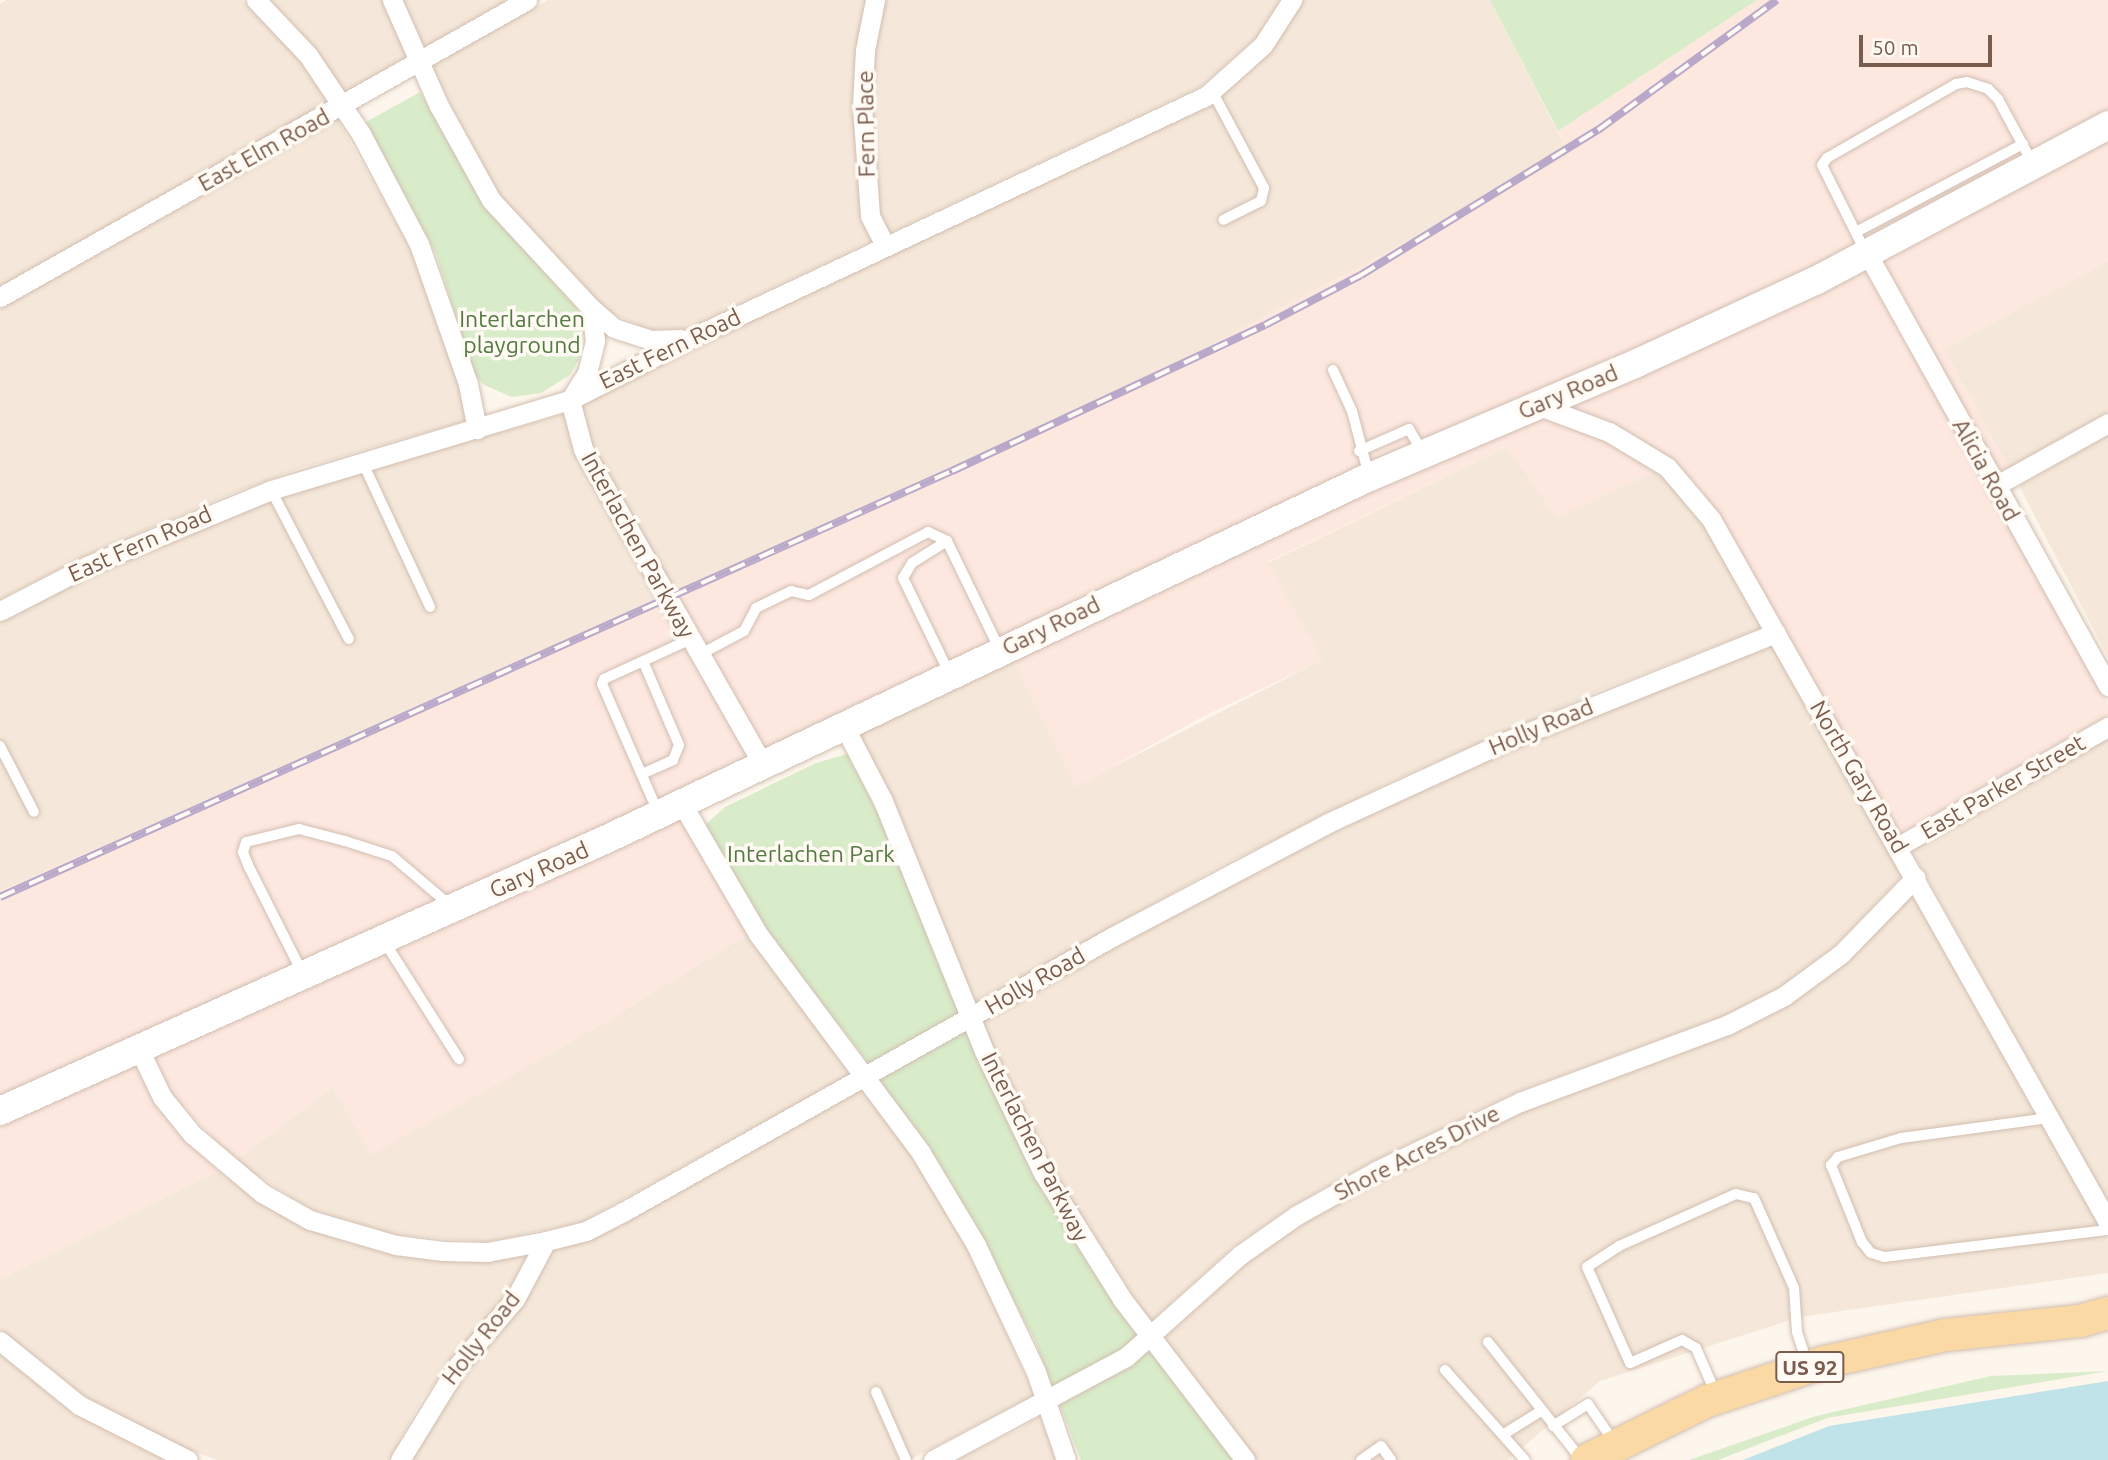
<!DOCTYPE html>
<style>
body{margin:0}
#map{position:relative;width:2108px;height:1460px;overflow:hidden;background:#fdf6ec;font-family:Ubuntu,sans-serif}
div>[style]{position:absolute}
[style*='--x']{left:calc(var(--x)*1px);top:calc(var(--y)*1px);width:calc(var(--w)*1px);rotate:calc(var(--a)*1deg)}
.residential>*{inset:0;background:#f5e8da}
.commercial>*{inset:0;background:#fde8e0}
.green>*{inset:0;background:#d8ecc9}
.water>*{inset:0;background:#bfe3e8}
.roads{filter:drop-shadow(0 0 2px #d1beb0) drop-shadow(0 0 2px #d1beb0)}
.service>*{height:10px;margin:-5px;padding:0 5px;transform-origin:5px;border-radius:5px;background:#fff}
.minor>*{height:19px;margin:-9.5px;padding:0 9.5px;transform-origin:9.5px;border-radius:9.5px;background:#fff}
.secondary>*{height:28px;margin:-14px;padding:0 14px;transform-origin:14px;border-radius:14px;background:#fff}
.primary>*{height:32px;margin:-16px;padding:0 16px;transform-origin:16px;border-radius:16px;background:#fbd9a5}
.rail>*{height:8px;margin-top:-4px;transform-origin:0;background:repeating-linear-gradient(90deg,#fffaf3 0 16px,#b9a8c9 0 32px);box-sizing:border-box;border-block:2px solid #b9a8c9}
span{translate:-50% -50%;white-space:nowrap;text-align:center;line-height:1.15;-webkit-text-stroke:7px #fffaf3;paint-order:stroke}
.shield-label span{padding:2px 5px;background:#fffaf3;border:2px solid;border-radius:5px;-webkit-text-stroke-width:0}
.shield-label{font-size:21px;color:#7a5c4d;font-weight:700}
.street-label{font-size:23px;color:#7a5c4d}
.park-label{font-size:23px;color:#537a41}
.scale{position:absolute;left:1859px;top:35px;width:133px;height:32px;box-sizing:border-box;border:4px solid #7a5c4d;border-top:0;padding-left:9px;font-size:21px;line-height:24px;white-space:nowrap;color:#7a5c4d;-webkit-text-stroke:5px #fffaf3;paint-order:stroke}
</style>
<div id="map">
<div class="residential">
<div style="clip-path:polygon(6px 0,242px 0,301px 61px,327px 103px,0 286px,0 4px)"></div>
<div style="clip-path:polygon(270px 0,383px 0,407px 57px,342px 94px,316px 50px)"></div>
<div style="clip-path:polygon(403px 0,507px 0,423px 48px)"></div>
<div style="clip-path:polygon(548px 0,866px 0,872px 241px,686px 329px,651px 330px,609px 312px,522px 225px,498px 194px,431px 67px)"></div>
<div style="clip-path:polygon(885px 0,1280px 0,1256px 38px,1200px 87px,889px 233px,879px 214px,871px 107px,875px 52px)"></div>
<div style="clip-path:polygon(1303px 0,1490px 0,1570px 156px,1031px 440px,677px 594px,591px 445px,581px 406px,692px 348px,1212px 104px,1270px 53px)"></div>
<div style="clip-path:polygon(338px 120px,410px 248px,459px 386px,466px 421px,298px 469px,230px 494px,83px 557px,0 599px,0 309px)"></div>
<div style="clip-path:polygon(2108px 261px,2108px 412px,2009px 468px,1944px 349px)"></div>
<div style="clip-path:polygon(564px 414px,660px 601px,0 891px,0 623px,91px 575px,238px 513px,305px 488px)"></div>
<div style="clip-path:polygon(2108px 435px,2108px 657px,2019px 486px)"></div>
<div style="clip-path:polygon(1507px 447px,1557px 517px,1656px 471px,1662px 475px,1704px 525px,1762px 628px,1598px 691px,1392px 781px,1217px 868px,975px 1003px,892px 797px,857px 732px,1011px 656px,1076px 786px,1322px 660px,1268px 563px)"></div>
<div style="clip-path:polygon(1773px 646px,1904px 874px,1835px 946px,1778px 988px,1723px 1016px,1516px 1092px,1371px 1162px,1292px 1206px,1234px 1246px,1150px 1322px,1051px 1168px,982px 1022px,1227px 886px,1401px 799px,1607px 710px)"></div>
<div style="clip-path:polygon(2108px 738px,2108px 1203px,1912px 851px)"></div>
<div style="clip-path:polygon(1914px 892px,2108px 1240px,2108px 1273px,1800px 1317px,1600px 1381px,1508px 1460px,1257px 1460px,1162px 1339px,1246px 1263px,1303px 1223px,1381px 1180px,1524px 1111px,1731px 1035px,1789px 1005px,1848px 961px)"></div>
<div style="clip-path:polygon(748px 934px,852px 1073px,582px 1222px,486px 1242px,397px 1235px,313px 1210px,235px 1161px,333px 1087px,372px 1154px,597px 1027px)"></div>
<div style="clip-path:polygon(864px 1089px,913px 1158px,968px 1249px,1034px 1395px,909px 1460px,410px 1460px,467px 1371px,522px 1307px,552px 1251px,591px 1240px)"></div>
<div style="clip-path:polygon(218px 1171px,259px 1202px,306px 1228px,351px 1244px,444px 1261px,488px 1262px,527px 1255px,507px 1293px,422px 1399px,389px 1460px,217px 1460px,181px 1447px,83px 1396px,0 1329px,0 1279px)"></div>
<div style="clip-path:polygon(0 1354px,74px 1413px,164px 1460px,0 1460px)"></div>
<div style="clip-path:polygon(1040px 1416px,1056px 1460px,956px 1460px,1020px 1429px)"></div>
</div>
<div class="commercial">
<div style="clip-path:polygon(1757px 0,2108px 0,2108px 110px,1810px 272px,1536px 394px,1530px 392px,1529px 398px,766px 751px,677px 594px,1031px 440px,1569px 156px,1558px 131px)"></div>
<div style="clip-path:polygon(2108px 137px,2108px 261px,1944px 349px,2009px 468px,1998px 473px,1879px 259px)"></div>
<div style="clip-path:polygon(1863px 267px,2108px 704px,2108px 715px,1901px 833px,1701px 489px,1673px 461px,1613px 423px,1564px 405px)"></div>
<div style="clip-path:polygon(1538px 416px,1606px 441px,1656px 471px,1557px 518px,1507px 447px,1268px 562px,1323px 660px,1206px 715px,1076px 787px,1011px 656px,1154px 587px)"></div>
<div style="clip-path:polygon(660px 601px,749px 760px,0 1100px,0 891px)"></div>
<div style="clip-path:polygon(679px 817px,748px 934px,597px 1027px,371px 1155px,333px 1087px,235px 1161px,170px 1092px,151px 1055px)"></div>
<div style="clip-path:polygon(134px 1062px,156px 1103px,218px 1171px,0 1279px,0 1122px)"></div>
</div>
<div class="green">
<div style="clip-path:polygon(1490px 0,1757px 0,1558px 131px)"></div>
<div style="clip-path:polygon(420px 92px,492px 214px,577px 308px,584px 333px,579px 359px,570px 375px,541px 393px,512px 397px,484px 385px,474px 373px,436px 254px,366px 122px)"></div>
<div style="clip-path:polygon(847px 754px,905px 865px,1036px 1169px,1237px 1460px,1081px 1460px,1035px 1341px,973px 1223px,863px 1056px,780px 951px,704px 826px,725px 807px,816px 763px)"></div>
<div style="clip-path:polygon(2108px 1371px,1827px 1418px,1718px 1460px,1689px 1460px,1816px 1416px,1991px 1376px)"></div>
</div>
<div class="water">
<div style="clip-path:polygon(2108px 1381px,2108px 1460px,1743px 1460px,1829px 1426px)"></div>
</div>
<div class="roads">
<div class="service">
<div style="--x:1212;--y:91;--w:110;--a:61.8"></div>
<div style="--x:1264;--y:188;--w:13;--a:103"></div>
<div style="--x:1261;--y:201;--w:42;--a:153.4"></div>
<div style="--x:1856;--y:232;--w:189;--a:-27.8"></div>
<div style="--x:1866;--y:253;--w:98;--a:-116.6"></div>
<div style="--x:1822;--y:165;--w:9;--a:-54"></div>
<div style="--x:1827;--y:158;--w:149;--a:-29.8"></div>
<div style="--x:1956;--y:84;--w:11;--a:-10"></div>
<div style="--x:1967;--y:82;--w:22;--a:18"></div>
<div style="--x:1988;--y:89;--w:14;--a:45"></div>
<div style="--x:1998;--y:99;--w:74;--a:61.7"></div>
<div style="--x:1333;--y:370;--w:45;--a:65.1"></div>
<div style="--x:1352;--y:411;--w:67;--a:75.3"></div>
<div style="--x:1359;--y:451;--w:55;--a:-23.7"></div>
<div style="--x:1409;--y:429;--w:28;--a:60"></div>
<div style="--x:362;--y:461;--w:161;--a:65"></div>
<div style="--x:271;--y:490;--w:168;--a:62.4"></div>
<div style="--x:947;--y:541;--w:41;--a:147.8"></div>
<div style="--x:912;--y:563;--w:17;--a:121"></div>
<div style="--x:903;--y:578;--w:108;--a:64.1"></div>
<div style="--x:699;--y:655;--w:51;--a:-28.1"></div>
<div style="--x:744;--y:631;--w:26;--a:-62"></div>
<div style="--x:756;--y:608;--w:39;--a:-26"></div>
<div style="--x:791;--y:591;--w:18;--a:13"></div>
<div style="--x:809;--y:595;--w:135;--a:-27.9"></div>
<div style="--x:928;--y:532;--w:21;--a:25"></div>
<div style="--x:947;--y:541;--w:121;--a:64.1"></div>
<div style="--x:0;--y:746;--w:74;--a:62.7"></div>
<div style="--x:642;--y:774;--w:34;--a:-24"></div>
<div style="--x:673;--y:760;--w:16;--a:-68"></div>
<div style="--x:679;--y:745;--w:91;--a:-113.2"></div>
<div style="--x:658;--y:812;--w:140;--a:-113.6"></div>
<div style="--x:602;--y:684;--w:5;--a:-68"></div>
<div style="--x:604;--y:679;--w:96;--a:-24.7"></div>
<div style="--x:384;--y:941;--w:140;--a:57.6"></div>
<div style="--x:302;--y:972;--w:120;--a:-116.8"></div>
<div style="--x:248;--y:865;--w:14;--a:-111"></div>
<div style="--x:243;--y:852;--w:10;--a:-73"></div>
<div style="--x:246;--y:842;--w:55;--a:-13.8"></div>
<div style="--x:299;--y:829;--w:48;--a:14.6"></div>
<div style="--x:345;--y:841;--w:49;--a:17.7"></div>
<div style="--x:392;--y:856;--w:77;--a:40.3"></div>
<div style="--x:2049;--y:1118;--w:149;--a:172.3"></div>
<div style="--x:1901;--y:1138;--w:66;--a:163.2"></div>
<div style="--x:1838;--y:1157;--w:11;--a:131"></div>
<div style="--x:1831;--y:1165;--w:83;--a:68.1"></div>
<div style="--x:1862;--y:1242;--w:14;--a:51"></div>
<div style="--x:1871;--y:1253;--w:14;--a:17"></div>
<div style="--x:1884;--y:1257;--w:226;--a:-6.9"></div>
<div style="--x:1488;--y:1342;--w:149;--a:51.5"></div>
<div style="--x:1445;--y:1370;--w:120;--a:48.4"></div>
<div style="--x:876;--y:1392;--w:74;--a:66.2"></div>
<div style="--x:1716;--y:1394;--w:50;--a:-113.5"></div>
<div style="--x:1696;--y:1348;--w:16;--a:-150"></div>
<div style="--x:1682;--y:1340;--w:57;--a:156.1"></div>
<div style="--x:1630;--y:1363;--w:105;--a:-114.1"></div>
<div style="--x:1587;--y:1267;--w:38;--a:-33"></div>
<div style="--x:1619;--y:1246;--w:128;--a:-24"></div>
<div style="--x:1736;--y:1194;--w:18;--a:13"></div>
<div style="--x:1754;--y:1198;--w:98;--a:66"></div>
<div style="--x:1794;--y:1288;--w:44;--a:86.1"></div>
<div style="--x:1797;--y:1332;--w:33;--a:72"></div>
<div style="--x:1553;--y:1426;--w:41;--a:-32.2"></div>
<div style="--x:1588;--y:1404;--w:46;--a:55.6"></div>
<div style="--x:1504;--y:1434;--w:44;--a:-31.9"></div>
<div style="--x:1361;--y:1460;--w:24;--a:-35"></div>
<div style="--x:1381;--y:1446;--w:17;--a:54"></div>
</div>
<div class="minor">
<div style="--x:256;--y:0;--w:76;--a:46.6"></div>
<div style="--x:308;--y:55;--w:95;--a:56.1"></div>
<div style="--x:361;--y:134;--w:124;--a:62.2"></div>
<div style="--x:419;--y:244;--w:148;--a:70.7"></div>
<div style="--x:468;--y:384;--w:46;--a:78.7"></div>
<div style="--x:392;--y:0;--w:116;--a:66.1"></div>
<div style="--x:439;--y:106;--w:107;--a:61"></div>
<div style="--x:491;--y:200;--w:147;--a:47.2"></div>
<div style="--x:591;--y:308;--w:33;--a:83"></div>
<div style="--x:595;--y:341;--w:33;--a:104"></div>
<div style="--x:587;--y:373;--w:32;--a:122"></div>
<div style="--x:570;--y:400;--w:51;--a:75.1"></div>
<div style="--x:583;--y:449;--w:364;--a:60.3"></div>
<div style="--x:875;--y:0;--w:51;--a:101.3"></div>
<div style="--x:865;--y:50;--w:56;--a:93.1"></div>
<div style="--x:862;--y:106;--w:110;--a:85.8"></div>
<div style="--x:870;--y:216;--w:34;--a:63"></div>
<div style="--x:1867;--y:253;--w:496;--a:60.9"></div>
<div style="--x:0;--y:297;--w:605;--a:-29.4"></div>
<div style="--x:591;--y:308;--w:30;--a:41"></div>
<div style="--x:614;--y:328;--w:39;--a:18"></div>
<div style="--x:651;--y:340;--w:30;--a:-2"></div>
<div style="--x:1537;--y:405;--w:77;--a:20.6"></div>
<div style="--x:1609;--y:432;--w:68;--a:31.1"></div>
<div style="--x:1667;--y:467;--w:68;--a:49.8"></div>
<div style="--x:1711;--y:519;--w:807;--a:60.55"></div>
<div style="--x:1995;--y:486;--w:129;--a:-29.1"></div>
<div style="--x:0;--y:611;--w:98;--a:-27.3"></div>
<div style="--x:87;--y:566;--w:199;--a:-22.4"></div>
<div style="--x:271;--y:490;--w:312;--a:-16.8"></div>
<div style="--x:570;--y:400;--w:134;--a:-27.1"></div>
<div style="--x:689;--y:339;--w:571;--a:-25.17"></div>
<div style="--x:1206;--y:96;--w:76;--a:-41.8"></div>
<div style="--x:1263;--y:45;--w:54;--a:-57.2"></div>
<div style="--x:844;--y:726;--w:85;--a:62.5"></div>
<div style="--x:883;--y:801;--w:270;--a:68"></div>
<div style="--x:984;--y:1051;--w:136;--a:64.2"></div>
<div style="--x:1043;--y:1173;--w:149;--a:57.9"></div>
<div style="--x:1122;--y:1299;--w:203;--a:52.6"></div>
<div style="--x:682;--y:804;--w:151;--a:59.7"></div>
<div style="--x:758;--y:934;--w:273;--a:53.3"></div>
<div style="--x:921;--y:1153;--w:107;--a:59.1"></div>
<div style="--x:976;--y:1245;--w:140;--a:64.7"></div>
<div style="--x:1036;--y:1372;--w:93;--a:71.2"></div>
<div style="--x:1899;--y:846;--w:241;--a:-29.7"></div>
<div style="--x:139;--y:1049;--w:53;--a:64.4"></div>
<div style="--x:162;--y:1097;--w:48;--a:51"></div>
<div style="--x:192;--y:1134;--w:92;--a:40.1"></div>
<div style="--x:262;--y:1193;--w:55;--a:29.4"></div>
<div style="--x:310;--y:1220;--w:90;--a:16.2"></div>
<div style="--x:396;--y:1245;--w:47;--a:7.3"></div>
<div style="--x:443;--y:1251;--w:44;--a:1.3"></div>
<div style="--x:487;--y:1252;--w:60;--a:-10.6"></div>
<div style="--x:0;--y:1341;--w:102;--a:39"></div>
<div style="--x:79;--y:1405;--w:122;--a:26.8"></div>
<div style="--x:400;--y:1460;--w:113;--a:-58.4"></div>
<div style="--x:459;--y:1364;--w:86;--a:-49.3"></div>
<div style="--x:515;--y:1299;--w:66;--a:-61.9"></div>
<div style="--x:546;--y:1241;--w:41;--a:-14"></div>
<div style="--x:586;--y:1231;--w:42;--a:-27.2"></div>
<div style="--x:623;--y:1212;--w:561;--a:-29.35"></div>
<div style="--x:1112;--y:937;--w:244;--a:-27.8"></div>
<div style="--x:1328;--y:823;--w:192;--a:-24.7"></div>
<div style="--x:1502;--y:743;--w:295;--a:-21.9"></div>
<div style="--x:933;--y:1460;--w:219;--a:-28.1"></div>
<div style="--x:1126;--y:1357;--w:153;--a:-41.8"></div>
<div style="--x:1240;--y:1255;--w:70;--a:-35.1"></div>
<div style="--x:1297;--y:1215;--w:90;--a:-29.1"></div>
<div style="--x:1376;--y:1171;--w:160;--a:-25.6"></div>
<div style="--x:1520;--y:1102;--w:221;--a:-20.4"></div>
<div style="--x:1727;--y:1025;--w:64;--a:-27"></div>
<div style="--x:1784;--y:996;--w:71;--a:-36.4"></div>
<div style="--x:1841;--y:954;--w:107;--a:-45.8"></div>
</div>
<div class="secondary">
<div style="--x:0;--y:1111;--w:667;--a:-24.15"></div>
<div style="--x:609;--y:838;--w:835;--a:-25.4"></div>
<div style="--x:1363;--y:480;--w:296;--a:-23.1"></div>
<div style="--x:1635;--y:364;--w:198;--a:-24.8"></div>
<div style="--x:1815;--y:281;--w:332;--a:-28"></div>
</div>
<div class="primary">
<div style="--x:1587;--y:1460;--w:134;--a:-26.2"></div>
<div style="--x:1707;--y:1401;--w:124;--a:-18.3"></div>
<div style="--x:1825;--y:1362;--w:124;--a:-12.6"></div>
<div style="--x:1946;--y:1335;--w:135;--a:-6"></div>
<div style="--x:2080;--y:1321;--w:29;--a:-16"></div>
</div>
</div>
<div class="rail">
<div style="--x:0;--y:897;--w:1043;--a:-24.11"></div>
<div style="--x:952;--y:471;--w:345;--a:-25"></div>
<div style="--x:1265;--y:325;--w:108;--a:-27.5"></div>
<div style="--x:1361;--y:275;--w:278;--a:-31.5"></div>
<div style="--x:1598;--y:130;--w:221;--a:-36"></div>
</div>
<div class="shield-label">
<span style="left:1810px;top:1367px">US 92</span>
</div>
<div class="street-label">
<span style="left:866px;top:124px;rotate:-91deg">Fern Place</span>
<span style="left:264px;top:150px;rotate:-29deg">East Elm Road</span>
<span style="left:670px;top:349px;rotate:-26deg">East Fern Road</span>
<span style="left:1568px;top:392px;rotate:-23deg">Gary Road</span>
<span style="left:1986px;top:470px;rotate:61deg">Alicia Road</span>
<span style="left:140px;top:544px;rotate:-24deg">East Fern Road</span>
<span style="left:638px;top:545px;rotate:61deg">Interlachen Parkway</span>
<span style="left:1051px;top:626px;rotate:-26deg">Gary Road</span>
<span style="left:1541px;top:727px;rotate:-23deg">Holly Road</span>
<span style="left:1859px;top:777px;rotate:60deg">North Gary Road</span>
<span style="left:2003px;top:787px;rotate:-30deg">East Parker Street</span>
<span style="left:539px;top:870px;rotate:-24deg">Gary Road</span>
<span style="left:1035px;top:981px;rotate:-30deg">Holly Road</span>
<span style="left:1035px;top:1147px;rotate:63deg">Interlachen Parkway</span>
<span style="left:1417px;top:1153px;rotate:-27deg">Shore Acres Drive</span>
<span style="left:481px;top:1338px;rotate:-52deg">Holly Road</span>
</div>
<div class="park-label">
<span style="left:522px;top:332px">Interlarchen<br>playground</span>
<span style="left:811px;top:854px">Interlachen Park</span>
</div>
<div class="scale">50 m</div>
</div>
